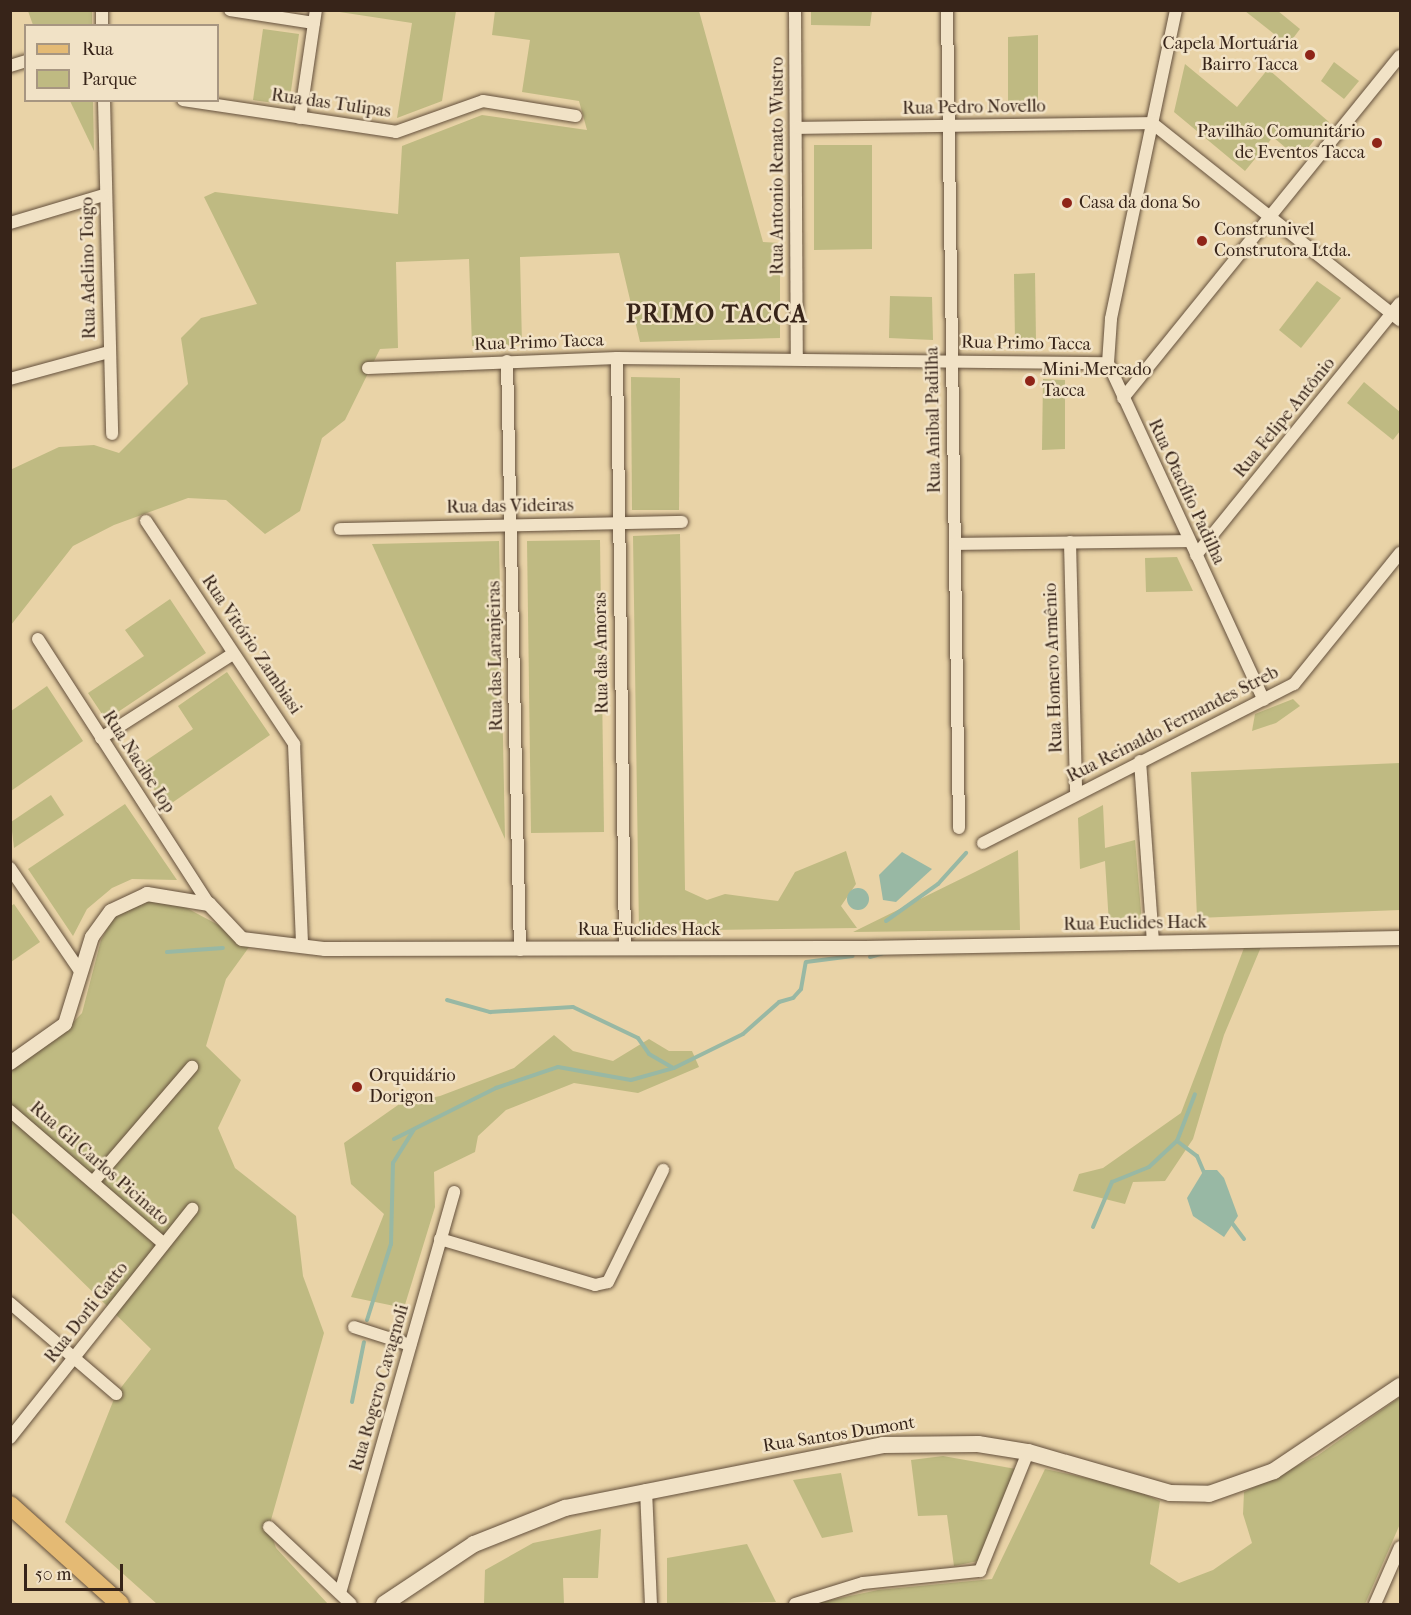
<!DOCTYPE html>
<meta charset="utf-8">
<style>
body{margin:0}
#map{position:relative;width:1411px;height:1615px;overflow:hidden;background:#e9d3a7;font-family:"IM FELL French Canon",serif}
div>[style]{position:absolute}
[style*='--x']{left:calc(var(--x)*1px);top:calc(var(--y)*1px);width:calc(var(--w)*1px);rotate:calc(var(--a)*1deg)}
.green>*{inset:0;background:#bfba82}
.water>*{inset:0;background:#98b8a4}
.round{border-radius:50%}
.stream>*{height:4px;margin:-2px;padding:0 2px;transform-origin:2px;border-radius:2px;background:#98b8a4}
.roads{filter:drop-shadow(0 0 2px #64503c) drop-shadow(0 0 2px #64503c)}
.minor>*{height:12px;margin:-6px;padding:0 6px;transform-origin:6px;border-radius:6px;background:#f1e2c6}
.tertiary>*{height:14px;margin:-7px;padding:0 7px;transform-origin:7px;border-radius:7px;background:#f1e2c6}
.secondary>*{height:16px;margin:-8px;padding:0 8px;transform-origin:8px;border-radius:8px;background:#f1e2c6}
.primary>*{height:18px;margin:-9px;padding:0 9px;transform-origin:9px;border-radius:9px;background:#e4ba74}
.dots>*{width:16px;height:16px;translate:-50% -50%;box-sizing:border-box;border:3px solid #f1e2c6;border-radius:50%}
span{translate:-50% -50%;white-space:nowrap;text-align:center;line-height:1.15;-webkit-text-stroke:5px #f1e2c6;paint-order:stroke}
.poi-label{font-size:18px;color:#372419}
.right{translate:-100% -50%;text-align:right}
.left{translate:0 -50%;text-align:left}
.street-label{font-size:18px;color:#372419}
.district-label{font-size:24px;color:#372419;font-weight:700;letter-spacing:1.5px}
.frame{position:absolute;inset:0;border:12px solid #372419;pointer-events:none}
.legend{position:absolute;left:24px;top:24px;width:195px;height:78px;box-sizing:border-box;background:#f1e2c6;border:2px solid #a79681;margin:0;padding:8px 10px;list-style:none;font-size:18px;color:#372419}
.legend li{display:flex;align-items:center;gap:12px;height:30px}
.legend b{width:30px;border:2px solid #a79681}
.scale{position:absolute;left:24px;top:1564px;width:99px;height:27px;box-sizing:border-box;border:3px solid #372419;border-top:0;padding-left:8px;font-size:18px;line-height:21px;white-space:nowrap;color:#372419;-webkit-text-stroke:4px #f1e2c6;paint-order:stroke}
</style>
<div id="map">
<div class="green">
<div style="clip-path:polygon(28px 11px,92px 11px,92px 24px,33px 25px)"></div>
<div style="clip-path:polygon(333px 11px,456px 11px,442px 101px,397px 118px,412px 23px)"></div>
<div style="clip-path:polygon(495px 11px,699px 11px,763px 242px,780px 243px,780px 338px,640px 342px,619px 253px,520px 257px,522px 345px,472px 346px,469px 259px,396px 262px,398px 348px,380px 349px,345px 420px,322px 438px,300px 511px,265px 534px,226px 500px,188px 498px,114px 525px,73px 546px,11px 625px,10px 470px,59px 447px,94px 445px,119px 453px,188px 384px,181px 338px,201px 318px,257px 304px,204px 197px,215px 192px,398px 214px,402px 146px,482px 115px,587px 130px,579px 101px,522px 92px,530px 40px,492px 35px)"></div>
<div style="clip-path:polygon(811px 11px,872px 11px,870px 26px,811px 25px)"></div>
<div style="clip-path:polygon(1245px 11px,1278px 11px,1300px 29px,1288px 45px)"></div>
<div style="clip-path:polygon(263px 29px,299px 34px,289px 105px,253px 100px)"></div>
<div style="clip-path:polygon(1038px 35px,1038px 108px,1008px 108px,1008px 37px)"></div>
<div style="clip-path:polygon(1334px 62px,1359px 81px,1344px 99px,1321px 81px)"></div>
<div style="clip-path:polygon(1185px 64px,1237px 107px,1268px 69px,1329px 122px,1299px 159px,1273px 137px,1245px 171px,1174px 112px)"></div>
<div style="clip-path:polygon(70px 101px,93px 101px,94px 151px)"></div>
<div style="clip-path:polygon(814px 145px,872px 145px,872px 249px,814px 250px)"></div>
<div style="clip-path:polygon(1035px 273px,1036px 341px,1015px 341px,1014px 274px)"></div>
<div style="clip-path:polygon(1317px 281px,1341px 298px,1301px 348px,1279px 330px)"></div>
<div style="clip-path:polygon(890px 296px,932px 297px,933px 340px,889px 338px)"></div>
<div style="clip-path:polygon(631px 377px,680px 378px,679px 510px,632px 510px)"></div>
<div style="clip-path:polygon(1043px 379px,1065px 380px,1065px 449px,1042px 450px)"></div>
<div style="clip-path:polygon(1364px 382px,1400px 412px,1400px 431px,1393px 440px,1347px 403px)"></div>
<div style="clip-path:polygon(680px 534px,685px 890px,707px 900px,725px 894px,778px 901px,795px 872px,846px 851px,856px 884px,841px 906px,857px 928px,639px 931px,633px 536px)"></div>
<div style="clip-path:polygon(600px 540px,604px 832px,531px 833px,527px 541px)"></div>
<div style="clip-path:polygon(499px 541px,505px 839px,372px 544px)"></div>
<div style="clip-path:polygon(1177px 557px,1193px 591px,1146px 592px,1145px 558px)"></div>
<div style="clip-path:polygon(170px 599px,206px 653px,106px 720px,88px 693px,144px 656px,125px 630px)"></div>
<div style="clip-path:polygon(227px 672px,270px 735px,166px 807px,138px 766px,193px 729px,178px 706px)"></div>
<div style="clip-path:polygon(47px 686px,83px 741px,11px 791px,11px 711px)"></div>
<div style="clip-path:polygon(1293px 699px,1300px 706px,1276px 723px,1252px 731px,1255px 714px)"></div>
<div style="clip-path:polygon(1400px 763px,1400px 910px,1197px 918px,1191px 772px)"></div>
<div style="clip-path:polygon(51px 795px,64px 815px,14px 848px,11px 822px)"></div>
<div style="clip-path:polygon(125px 804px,177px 880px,132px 879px,112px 888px,87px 909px,73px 936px,28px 869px)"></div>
<div style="clip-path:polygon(1103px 805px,1105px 848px,1135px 840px,1142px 923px,1109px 924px,1105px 861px,1080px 869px,1078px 818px)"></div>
<div style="clip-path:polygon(1018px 850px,1020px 930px,853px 932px,975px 872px)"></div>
<div style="clip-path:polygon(168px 898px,252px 943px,226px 979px,206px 1046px,241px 1080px,218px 1128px,235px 1168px,296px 1216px,303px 1276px,324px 1333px,269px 1527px,276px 1548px,328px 1604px,157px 1604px,65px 1522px,116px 1394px,151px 1349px,11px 1212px,10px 1065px,57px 1039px,82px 1013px,101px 940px,114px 916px,143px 900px)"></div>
<div style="clip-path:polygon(14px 904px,40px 942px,11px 962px,11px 906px)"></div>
<div style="clip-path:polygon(1261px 947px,1224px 1035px,1193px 1139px,1165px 1181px,1133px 1182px,1125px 1204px,1073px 1191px,1079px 1174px,1103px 1168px,1181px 1113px,1244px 948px)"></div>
<div style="clip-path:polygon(554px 1035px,573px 1051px,613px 1061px,649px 1039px,669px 1051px,692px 1051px,699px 1067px,638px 1093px,574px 1083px,506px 1110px,478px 1136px,475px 1152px,434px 1172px,435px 1207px,404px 1308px,351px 1297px,384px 1214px,351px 1184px,344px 1143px,398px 1105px,440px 1096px,514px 1068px)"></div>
<div style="clip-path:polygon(1400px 1397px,1400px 1524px,1365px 1604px,812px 1604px,878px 1590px,992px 1579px,1045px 1469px,1129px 1487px,1160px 1501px,1150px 1564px,1179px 1583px,1213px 1570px,1252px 1543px,1243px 1514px,1244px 1492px,1317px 1456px)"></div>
<div style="clip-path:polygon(943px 1456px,1016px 1469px,978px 1561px,954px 1566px,947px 1515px,918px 1516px,911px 1460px)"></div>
<div style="clip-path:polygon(841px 1473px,853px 1532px,822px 1538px,793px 1480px)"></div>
<div style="clip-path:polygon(601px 1529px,598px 1578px,563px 1578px,564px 1604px,633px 1604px,484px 1604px,485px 1570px,533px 1543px)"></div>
<div style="clip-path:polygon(747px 1544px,776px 1602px,667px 1604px,667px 1558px)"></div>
</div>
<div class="water">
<div style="clip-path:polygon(902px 852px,932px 869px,896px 902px,883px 900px,879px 875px)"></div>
<div class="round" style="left:847px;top:888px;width:22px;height:22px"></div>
<div style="clip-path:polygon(1204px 1170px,1217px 1170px,1224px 1178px,1238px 1216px,1224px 1237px,1193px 1216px,1187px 1198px)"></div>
</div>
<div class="stream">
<div style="--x:886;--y:921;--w:64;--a:-35.4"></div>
<div style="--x:938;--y:884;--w:42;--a:-47.9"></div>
<div style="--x:167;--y:952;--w:56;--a:-4.1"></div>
<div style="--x:870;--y:957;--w:15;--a:-16"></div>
<div style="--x:447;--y:1000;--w:45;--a:15.6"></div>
<div style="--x:490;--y:1012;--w:83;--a:-3.4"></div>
<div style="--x:573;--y:1007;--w:72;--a:25.5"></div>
<div style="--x:638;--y:1038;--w:19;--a:55"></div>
<div style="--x:649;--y:1054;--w:28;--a:30"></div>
<div style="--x:394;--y:1139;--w:114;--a:-26.6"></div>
<div style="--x:496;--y:1088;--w:65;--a:-18.7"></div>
<div style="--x:558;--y:1067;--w:74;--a:10.1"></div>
<div style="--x:631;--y:1080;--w:45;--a:-15.6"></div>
<div style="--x:674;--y:1068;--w:77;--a:-26.2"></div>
<div style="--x:743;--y:1034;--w:48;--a:-41.6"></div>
<div style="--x:779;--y:1002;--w:15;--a:-16"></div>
<div style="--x:793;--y:998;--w:12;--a:-48"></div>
<div style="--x:801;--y:989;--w:27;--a:-80"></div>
<div style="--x:806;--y:962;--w:47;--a:-7.3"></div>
<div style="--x:1177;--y:1141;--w:25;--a:37"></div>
<div style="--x:1197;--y:1156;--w:21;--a:67"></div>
<div style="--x:1232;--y:1223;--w:20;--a:53"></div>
<div style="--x:1093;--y:1227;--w:49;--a:-67.1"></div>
<div style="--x:1112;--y:1182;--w:40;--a:-22"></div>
<div style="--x:1149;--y:1167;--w:38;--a:-43"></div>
<div style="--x:1177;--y:1141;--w:50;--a:-69"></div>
<div style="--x:367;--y:1320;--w:80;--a:-72.5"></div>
<div style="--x:391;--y:1244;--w:81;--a:-88.6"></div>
<div style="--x:393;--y:1163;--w:39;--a:-58"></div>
<div style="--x:352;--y:1402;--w:61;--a:-78.7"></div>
</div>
<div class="roads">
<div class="minor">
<div style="--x:102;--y:10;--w:16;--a:90"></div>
<div style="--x:230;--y:10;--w:85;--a:8.8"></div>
<div style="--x:795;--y:10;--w:347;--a:89.7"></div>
<div style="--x:947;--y:10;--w:818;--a:89.16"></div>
<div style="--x:1176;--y:10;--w:316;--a:101.9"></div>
<div style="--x:1111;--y:319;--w:44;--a:93.9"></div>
<div style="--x:1108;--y:363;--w:371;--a:65.2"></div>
<div style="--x:10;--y:66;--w:17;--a:-17"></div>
<div style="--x:104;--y:100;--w:334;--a:88.6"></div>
<div style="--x:183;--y:100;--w:215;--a:8.5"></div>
<div style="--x:396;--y:132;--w:92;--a:-19.6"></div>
<div style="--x:483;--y:101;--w:94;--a:9.2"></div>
<div style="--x:300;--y:118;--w:109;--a:-81.6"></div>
<div style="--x:1152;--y:123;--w:317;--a:38.5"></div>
<div style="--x:796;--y:128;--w:356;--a:-0.8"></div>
<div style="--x:10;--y:223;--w:98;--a:-16.6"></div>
<div style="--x:617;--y:358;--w:590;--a:89.22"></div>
<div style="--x:507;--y:361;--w:589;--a:88.74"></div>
<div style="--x:368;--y:368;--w:249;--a:-2.3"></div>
<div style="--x:617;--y:358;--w:491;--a:0.6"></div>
<div style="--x:10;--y:379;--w:103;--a:-15.3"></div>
<div style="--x:1123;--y:398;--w:440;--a:-51"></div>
<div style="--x:146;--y:521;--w:268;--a:56.4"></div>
<div style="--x:294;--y:744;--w:200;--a:87.7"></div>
<div style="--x:340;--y:529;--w:342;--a:-1.2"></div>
<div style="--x:1070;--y:542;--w:251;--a:88.6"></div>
<div style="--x:955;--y:544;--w:234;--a:-0.7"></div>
<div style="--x:1196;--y:555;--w:324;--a:-51"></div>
<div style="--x:38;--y:639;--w:315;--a:57.2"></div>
<div style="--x:101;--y:738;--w:156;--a:-32.5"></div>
<div style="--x:1140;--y:761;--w:180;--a:85.9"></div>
<div style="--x:983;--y:843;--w:349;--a:-27.1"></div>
<div style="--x:1294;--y:684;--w:169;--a:-51"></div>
<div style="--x:10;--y:868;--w:125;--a:55.8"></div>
<div style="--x:10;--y:1111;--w:203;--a:40.8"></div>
<div style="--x:93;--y:1182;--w:152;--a:-49.3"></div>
<div style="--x:440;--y:1239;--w:162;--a:16.5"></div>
<div style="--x:595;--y:1285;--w:13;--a:-13"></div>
<div style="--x:608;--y:1282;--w:125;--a:-63.8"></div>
<div style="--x:10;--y:1303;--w:140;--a:40.6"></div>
<div style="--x:354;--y:1327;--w:59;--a:17.8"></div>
<div style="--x:10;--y:1438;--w:293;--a:-51.5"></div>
<div style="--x:646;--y:1490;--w:114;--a:87.5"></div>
<div style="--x:269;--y:1527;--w:112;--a:43.2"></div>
<div style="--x:340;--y:1593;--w:417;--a:-74.1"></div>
<div style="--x:795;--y:1604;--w:71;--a:-17.2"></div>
<div style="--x:863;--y:1583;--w:118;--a:-5.9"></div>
<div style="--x:980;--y:1571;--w:128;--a:-68"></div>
<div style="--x:1375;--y:1604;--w:62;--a:-66.3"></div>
</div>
<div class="tertiary">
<div style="--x:10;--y:1063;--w:67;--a:-35.3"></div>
<div style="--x:65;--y:1024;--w:91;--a:-72.8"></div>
<div style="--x:92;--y:937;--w:32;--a:-54"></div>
<div style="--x:111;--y:911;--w:40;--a:-25"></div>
<div style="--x:147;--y:894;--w:63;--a:9.2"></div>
<div style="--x:209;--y:904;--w:48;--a:46.7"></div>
<div style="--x:242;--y:939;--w:84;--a:6.9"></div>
<div style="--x:325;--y:949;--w:540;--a:-0.11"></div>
<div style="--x:865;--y:948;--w:535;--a:-1.07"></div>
</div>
<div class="secondary">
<div style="--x:384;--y:1604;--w:108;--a:-33.7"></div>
<div style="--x:474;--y:1544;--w:98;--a:-21.6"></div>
<div style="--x:565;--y:1508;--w:324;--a:-11.2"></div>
<div style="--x:883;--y:1445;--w:95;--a:-0.6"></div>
<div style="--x:978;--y:1444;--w:51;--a:9.1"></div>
<div style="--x:1028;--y:1452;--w:148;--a:16.1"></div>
<div style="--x:1170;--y:1493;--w:39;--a:1"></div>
<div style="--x:1209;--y:1494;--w:69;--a:-19.5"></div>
<div style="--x:1274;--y:1471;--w:152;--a:-34"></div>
</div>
<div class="primary">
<div style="--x:10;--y:1505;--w:148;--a:42"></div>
</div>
</div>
<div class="dots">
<div style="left:1310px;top:55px;background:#8f2418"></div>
<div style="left:1377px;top:143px;background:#8f2418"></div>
<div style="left:1067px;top:203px;background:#8f2418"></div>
<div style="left:1202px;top:241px;background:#8f2418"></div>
<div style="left:1030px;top:381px;background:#8f2418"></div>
<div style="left:357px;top:1087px;background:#8f2418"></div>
</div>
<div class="poi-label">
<span class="right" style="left:1298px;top:55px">Capela Mortuária<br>Bairro Tacca</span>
<span class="right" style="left:1365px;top:143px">Pavilhão Comunitário<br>de Eventos Tacca</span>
<span class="left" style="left:1079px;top:203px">Casa da dona So</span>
<span class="left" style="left:1214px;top:241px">Construnivel<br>Construtora Ltda.</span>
<span class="left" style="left:1042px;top:381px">Mini Mercado<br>Tacca</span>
<span class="left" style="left:369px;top:1087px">Orquidário<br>Dorigon</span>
</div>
<div class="street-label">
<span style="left:331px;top:104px;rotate:8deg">Rua das Tulipas</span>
<span style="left:974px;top:108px;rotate:-1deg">Rua Pedro Novello</span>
<span style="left:778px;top:166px;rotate:-90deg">Rua Antonio Renato Wustro</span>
<span style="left:89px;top:268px;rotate:-91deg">Rua Adelino Toigo</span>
<span style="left:539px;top:343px;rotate:-2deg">Rua Primo Tacca</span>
<span style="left:1026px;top:344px;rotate:1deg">Rua Primo Tacca</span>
<span style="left:1285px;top:418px;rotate:-51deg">Rua Felipe Antônio</span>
<span style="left:934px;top:420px;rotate:-91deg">Rua Anibal Padilha</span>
<span style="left:1186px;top:492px;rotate:65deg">Rua Otacílio Padilha</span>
<span style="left:510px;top:507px;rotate:-1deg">Rua das Videiras</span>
<span style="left:251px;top:645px;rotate:56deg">Rua Vitório Zambiasi</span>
<span style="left:602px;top:653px;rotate:-91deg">Rua das Amoras</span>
<span style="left:496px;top:656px;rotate:-91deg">Rua das Laranjeiras</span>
<span style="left:1054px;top:668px;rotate:-92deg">Rua Homero Armênio</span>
<span style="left:1173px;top:725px;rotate:-27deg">Rua Reinaldo Fernandes Streb</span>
<span style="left:138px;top:762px;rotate:57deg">Rua Nacibe Iop</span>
<span style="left:1135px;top:924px;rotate:-1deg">Rua Euclides Hack</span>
<span style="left:649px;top:930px">Rua Euclides Hack</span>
<span style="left:99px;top:1164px;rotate:41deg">Rua Gil Carlos Picinato</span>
<span style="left:87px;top:1313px;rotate:-52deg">Rua Dorli Gatto</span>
<span style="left:380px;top:1388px;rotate:-74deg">Rua Rogero Cavagnoli</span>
<span style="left:839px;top:1435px;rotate:-9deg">Rua Santos Dumont</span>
</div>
<div class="district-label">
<span style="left:717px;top:315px">PRIMO TACCA</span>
</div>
<div class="frame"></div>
<ul class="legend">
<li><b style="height:8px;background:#e4ba74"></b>Rua</li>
<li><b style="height:16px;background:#bfba82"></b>Parque</li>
</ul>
<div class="scale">50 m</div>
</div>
